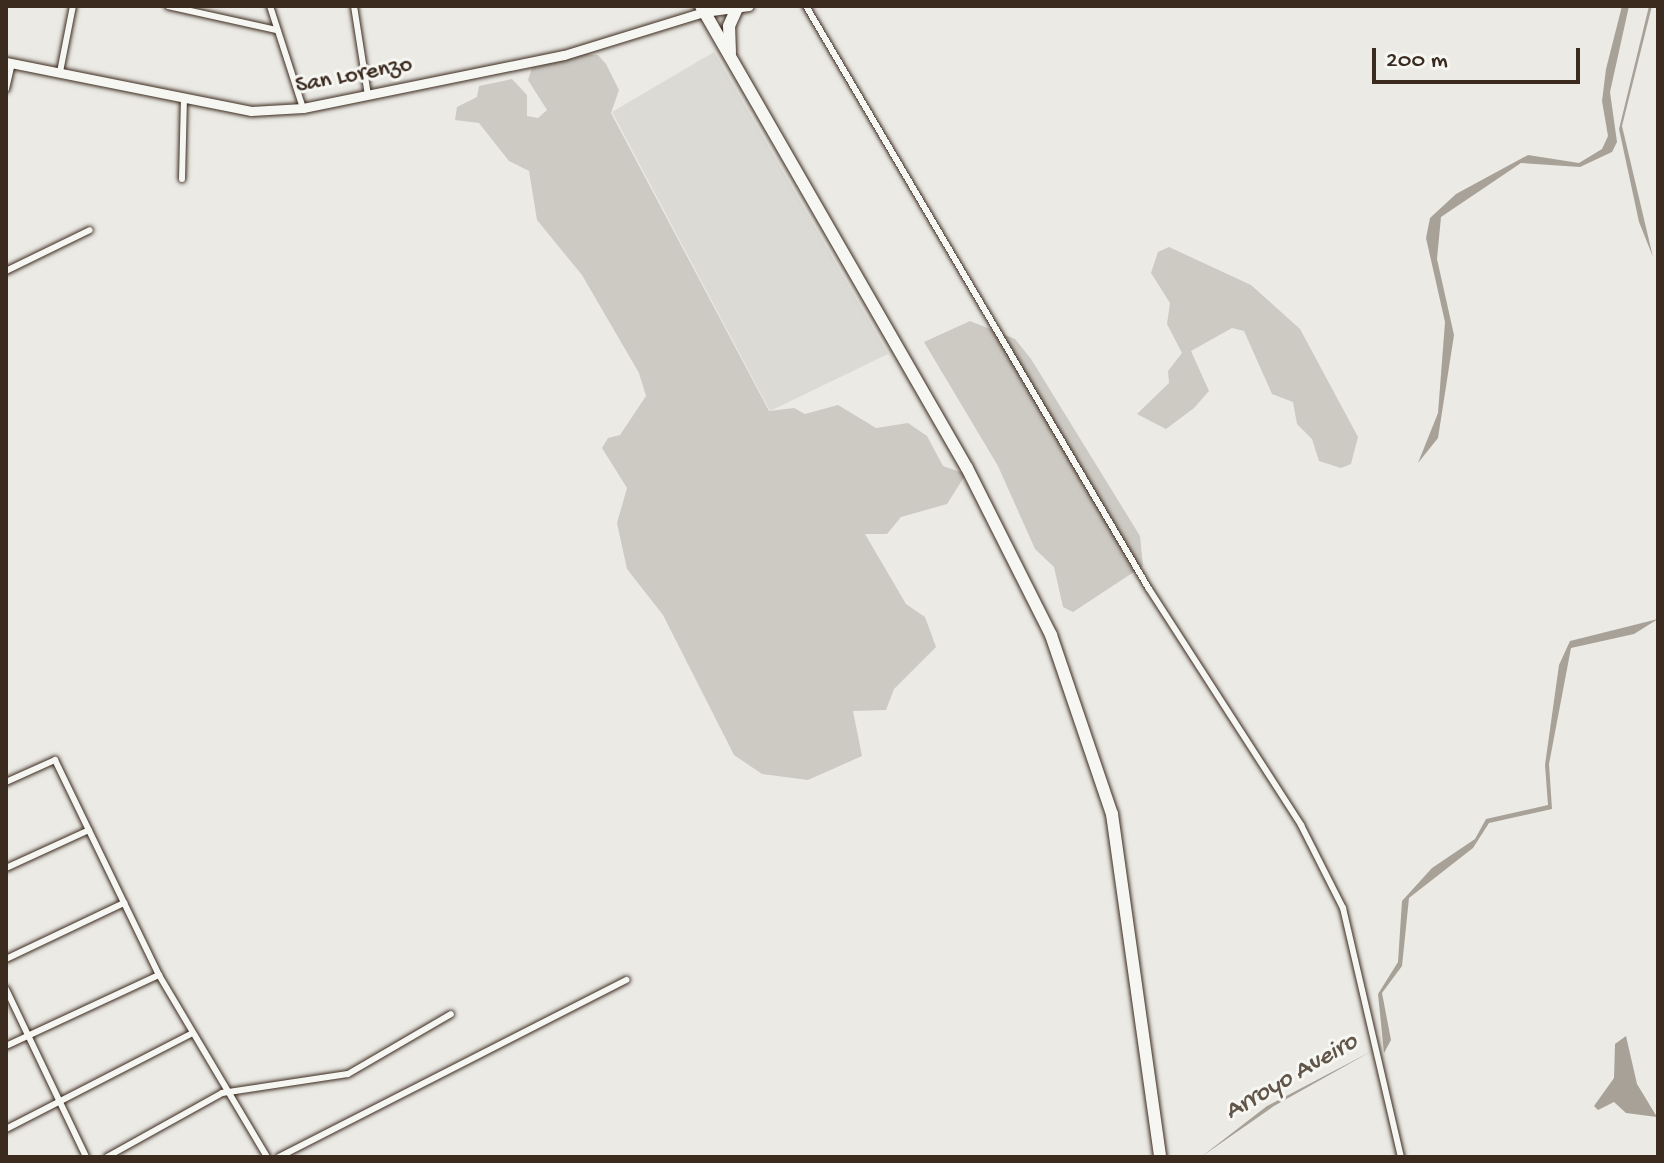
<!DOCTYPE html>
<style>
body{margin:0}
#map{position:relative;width:1664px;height:1163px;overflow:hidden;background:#ebeae5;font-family:"Gochi Hand",sans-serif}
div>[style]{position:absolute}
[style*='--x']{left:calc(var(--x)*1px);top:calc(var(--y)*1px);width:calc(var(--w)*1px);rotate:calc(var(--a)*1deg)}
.built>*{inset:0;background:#dcdad4}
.green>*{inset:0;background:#cdcac4}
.water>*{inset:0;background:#a8a198}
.roads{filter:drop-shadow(0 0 2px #3b2a1e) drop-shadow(0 0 2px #3b2a1e)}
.street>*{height:6px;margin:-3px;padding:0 3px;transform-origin:3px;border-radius:3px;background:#f6f6f2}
.secondary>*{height:9px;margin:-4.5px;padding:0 4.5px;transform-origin:4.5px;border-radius:4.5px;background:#f6f6f2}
.highway>*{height:12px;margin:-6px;padding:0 6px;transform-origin:6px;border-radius:6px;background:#f6f6f2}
span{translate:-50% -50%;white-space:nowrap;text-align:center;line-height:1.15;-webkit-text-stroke:6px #f6f6f2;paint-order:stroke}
.street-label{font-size:24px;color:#3b2a1e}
.water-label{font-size:26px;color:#615449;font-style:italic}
.frame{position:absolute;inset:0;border:8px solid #3b2a1e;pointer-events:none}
.scale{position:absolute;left:1372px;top:48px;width:208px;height:36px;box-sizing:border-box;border:4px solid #3b2a1e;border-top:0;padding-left:10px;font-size:24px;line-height:28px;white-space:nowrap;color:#3b2a1e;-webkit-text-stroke:6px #f6f6f2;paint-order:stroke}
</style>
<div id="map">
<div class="built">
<div style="clip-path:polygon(714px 52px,888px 354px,770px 411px,612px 112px)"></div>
</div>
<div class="green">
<div style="clip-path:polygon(583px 54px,598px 55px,606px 64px,619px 90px,611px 113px,769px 411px,794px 408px,805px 414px,838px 405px,876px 428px,908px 423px,927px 436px,943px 466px,966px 474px,947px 504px,901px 517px,887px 534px,865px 534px,906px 604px,925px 617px,936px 647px,894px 689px,886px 710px,853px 711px,862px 756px,808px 780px,762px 774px,734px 755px,663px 615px,627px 569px,617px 523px,627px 488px,602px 448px,608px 438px,620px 435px,646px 396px,639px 373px,582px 275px,537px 220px,529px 171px,509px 161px,479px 123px,455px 120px,457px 107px,477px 97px,479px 86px,512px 79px,527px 95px,527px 116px,538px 118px,547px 110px,528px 80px,532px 68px)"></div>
<div style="clip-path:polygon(1169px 247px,1251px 285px,1300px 329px,1358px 437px,1351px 464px,1341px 468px,1319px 461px,1312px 439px,1297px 424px,1293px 402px,1272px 394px,1244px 331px,1232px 328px,1191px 351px,1209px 391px,1194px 408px,1166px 429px,1137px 414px,1169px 383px,1168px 371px,1182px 353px,1167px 324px,1170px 303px,1151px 273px,1158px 252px)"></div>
<div style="clip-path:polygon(970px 321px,1015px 339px,1031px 359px,1140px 536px,1143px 566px,1073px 612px,1063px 607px,1054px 567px,1035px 549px,998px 466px,924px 342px)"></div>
</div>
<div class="water">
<div style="clip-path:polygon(1622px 6px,1629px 6px,1610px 92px,1617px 142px,1612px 152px,1580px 167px,1521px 163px,1441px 217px,1437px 259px,1454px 335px,1438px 438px,1418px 463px,1438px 413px,1445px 322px,1426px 238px,1430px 218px,1456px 194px,1528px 155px,1579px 163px,1602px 149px,1608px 136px,1602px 101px,1606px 69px)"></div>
<div style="clip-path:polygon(1649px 6px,1652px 6px,1622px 126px,1653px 257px,1639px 222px,1619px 129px)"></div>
<div style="clip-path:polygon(1658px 619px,1634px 634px,1571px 648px,1549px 764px,1552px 809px,1489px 823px,1473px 848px,1409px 898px,1402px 966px,1382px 993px,1391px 1040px,1384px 1053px,1378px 994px,1398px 962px,1402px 901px,1432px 868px,1475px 839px,1486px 819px,1548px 805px,1545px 765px,1559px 665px,1570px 641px)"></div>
<div style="clip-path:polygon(1626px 1036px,1637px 1084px,1657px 1117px,1626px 1113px,1614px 1102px,1598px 1110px,1594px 1106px,1614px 1078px,1615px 1044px)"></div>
<div style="clip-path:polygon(1372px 1051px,1274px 1106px,1201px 1157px,1267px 1106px)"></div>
</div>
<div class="roads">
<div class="street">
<div style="--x:168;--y:6;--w:111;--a:12.5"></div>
<div style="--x:270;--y:6;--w:107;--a:72.1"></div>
<div style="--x:354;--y:6;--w:90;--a:81.1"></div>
<div style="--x:806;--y:6;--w:676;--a:59.53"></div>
<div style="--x:1149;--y:589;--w:281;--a:57.2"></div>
<div style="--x:1301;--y:825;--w:93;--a:63.2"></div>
<div style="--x:1343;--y:908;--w:256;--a:76.9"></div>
<div style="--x:60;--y:72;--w:67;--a:-78.9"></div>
<div style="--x:6;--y:89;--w:27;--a:-77"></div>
<div style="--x:182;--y:179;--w:80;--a:-88.6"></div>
<div style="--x:6;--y:271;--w:93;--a:-26"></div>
<div style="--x:6;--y:782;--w:54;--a:-24.2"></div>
<div style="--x:55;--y:760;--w:239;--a:64.2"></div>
<div style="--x:159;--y:975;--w:212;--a:59.3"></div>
<div style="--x:6;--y:868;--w:91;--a:-24.6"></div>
<div style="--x:6;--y:959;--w:131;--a:-25.4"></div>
<div style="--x:6;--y:989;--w:186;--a:64.5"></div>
<div style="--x:6;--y:1046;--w:169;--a:-24.9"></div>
<div style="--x:6;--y:1129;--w:208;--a:-27.2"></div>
<div style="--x:107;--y:1157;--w:132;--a:-29.1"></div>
<div style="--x:222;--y:1093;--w:127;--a:-8.6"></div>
<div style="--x:348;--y:1074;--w:119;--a:-30.2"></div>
<div style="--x:279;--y:1157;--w:390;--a:-27"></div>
</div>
<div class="secondary">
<div style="--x:6;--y:62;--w:250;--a:11.3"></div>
<div style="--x:251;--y:111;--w:52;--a:-3.3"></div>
<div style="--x:303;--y:108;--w:266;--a:-11.5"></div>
<div style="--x:564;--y:55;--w:146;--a:-17.1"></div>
<div style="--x:704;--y:12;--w:45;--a:-7.6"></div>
</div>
<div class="highway">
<div style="--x:701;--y:6;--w:533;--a:60.07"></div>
<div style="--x:967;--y:468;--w:187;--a:63.3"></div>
<div style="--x:1051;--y:635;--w:189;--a:71.2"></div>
<div style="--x:1112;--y:814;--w:346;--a:82"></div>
<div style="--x:730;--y:53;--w:27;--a:-92"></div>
<div style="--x:729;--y:26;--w:20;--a:-66"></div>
<div style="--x:737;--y:8;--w:6;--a:-162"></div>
</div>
</div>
<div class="street-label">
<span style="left:354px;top:76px;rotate:-11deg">San Lorenzo</span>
</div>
<div class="water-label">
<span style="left:1292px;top:1078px;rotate:-30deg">Arroyo Aveiro</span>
</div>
<div class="frame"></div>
<div class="scale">200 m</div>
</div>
